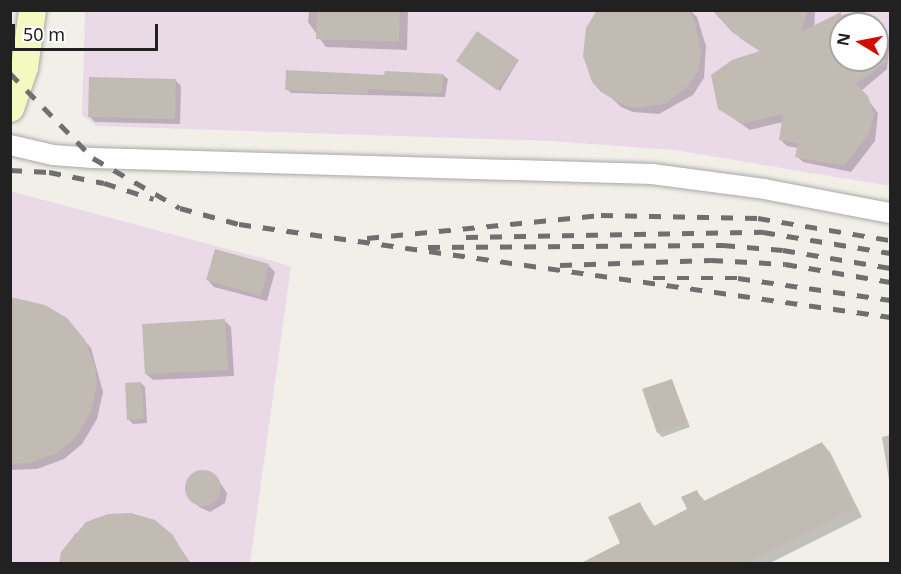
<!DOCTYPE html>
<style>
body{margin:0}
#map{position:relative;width:901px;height:574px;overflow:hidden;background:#f1efe8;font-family:"Noto Sans",sans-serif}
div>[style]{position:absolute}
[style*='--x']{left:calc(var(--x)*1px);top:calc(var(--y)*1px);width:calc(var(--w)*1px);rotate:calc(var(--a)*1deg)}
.industrial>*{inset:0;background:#eadae7}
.shadow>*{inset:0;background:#0003}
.building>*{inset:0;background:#c2bbb4}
.round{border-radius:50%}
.roads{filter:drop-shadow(0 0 2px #a8a8a8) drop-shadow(0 0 2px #a8a8a8)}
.street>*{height:20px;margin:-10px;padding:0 10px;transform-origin:10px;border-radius:10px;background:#fff}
.secondary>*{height:27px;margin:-13.5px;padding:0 13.5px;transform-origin:13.5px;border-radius:13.5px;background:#f4f9bf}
.rail>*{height:4.5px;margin-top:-2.25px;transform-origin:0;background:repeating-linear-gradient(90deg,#6f6f6f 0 12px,transparent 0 24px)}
span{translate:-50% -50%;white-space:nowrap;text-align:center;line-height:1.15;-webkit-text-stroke:4.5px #fff;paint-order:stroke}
.frame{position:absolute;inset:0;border:12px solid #212121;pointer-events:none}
.north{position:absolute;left:829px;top:12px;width:60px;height:60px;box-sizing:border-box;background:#fff;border:2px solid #a6a6a6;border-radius:50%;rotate:280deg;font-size:16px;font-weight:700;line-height:24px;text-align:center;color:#212121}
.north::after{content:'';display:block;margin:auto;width:21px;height:27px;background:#d00c03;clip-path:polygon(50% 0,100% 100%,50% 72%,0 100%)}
.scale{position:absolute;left:12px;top:24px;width:146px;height:27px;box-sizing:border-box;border:3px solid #212121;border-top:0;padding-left:8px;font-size:18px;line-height:21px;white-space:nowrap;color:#212121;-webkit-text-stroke:4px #fff;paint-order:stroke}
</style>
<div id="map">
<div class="industrial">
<div style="clip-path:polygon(evenodd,85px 11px,890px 11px,890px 186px,674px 150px,551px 141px,97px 126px,82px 115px,85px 11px,841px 24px,877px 24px,877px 60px,841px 60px,841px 24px)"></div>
<div style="clip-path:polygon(10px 191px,291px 266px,250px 563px,11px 563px)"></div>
</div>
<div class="shadow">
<div style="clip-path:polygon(309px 10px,408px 10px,407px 50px,326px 47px,308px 22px)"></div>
<div style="clip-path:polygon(718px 10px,815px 10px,814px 35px,834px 17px,863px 10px,875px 24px,841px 24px,841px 60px,877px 60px,877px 26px,890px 41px,887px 69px,861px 91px,878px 113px,875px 141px,851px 172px,803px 162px,797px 156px,798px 148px,787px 146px,781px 140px,783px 122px,750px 130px,720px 109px,761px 52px,740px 38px)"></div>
<div style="clip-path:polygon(691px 11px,697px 17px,706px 46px,704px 78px,693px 95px,659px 114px,633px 112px,621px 107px,594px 81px)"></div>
<div style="clip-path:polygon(518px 61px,500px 91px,460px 63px)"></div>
<div style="clip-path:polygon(443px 75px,448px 79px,445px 97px,291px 93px,287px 89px,386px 77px)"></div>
<div style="clip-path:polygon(175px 80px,181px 86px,180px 124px,95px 122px,89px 116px)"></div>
<div style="clip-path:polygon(269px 266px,275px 272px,267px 301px,214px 287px,208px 280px)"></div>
<div style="clip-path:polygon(10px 301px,73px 327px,91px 348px,103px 392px,97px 419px,82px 444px,64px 459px,37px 469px,10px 470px)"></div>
<div style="clip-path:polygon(225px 321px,231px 327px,234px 376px,153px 380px,146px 374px)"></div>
<div style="clip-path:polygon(672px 380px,690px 427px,662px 437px,658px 433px)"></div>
<div style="clip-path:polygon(141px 383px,145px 387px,147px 423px,133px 424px,129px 420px)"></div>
<div style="clip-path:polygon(890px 435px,890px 486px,882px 437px)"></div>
<div style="clip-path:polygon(822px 443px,830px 452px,862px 517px,768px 564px,582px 564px,622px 544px,640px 504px,655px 527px,689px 510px,697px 492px,706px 502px)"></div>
<div style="clip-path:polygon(199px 471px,215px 476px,227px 493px,225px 503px,210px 512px,199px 507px,187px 489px,190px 478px)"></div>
<div style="clip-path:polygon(108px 515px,172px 536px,191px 564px,61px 564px,62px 553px,75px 534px)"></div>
</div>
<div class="building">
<div style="clip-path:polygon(317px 10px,400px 10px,399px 42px,316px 39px)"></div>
<div style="clip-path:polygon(597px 10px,687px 10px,694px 19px,701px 52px,698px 71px,686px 88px,665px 104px,638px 108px,625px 106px,601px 92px,592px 82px,583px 56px,586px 28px)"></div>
<div style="clip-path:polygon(712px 10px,808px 10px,801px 32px,841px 12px,841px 60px,889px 60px,856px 84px,868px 96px,874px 115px,869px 134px,844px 166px,795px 157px,798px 143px,779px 140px,783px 114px,742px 124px,718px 109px,711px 75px,732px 60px,760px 51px,732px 32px)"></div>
<div style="clip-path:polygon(477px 31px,519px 60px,497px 90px,456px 61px)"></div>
<div style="clip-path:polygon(286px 70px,384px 75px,385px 71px,444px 74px,441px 94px,368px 89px,368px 94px,285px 90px)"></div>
<div style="clip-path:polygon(89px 77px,176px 79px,175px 119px,88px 117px)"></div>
<div style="clip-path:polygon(215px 249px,269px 264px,261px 296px,206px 280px)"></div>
<div style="clip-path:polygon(10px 297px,45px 305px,67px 318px,85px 340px,95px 367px,97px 384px,91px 412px,76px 437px,57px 453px,30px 463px,10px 464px)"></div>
<div style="clip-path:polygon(225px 319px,228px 370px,145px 374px,142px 324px)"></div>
<div style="clip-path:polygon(672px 379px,687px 423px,657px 433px,642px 389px)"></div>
<div style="clip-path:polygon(141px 382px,144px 419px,127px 420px,125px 383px)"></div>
<div style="clip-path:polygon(822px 442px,855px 508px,744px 564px,579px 564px,620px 543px,608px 517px,640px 502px,652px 527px,687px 509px,681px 497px,697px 490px,702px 502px)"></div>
<div class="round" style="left:185px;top:470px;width:36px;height:36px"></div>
<div style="clip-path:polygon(131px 513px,155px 520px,173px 535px,189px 564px,59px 564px,61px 552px,86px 522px,108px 514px)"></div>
</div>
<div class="roads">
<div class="street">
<div style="--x:10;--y:145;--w:44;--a:13.1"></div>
<div style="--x:53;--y:155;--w:40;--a:4.3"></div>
<div style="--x:93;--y:158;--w:559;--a:1.64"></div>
<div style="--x:652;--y:174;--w:113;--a:7.6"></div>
<div style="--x:764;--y:189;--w:128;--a:10.8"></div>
</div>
<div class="secondary">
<div style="--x:10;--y:108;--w:43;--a:-71.1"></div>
<div style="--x:24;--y:67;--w:58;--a:-82"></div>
</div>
</div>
<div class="rail">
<div style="--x:10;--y:73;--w:119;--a:45.7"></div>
<div style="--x:93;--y:158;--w:100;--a:29.9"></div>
<div style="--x:180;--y:208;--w:61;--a:15.2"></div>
<div style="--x:239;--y:224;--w:658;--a:8.13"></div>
<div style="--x:10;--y:170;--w:39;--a:3"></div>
<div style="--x:49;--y:172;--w:56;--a:11.3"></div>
<div style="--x:104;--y:183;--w:52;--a:17.7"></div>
<div style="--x:466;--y:237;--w:297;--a:-1"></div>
<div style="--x:763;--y:232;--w:129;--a:9.4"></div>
<div style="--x:367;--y:238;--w:235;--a:-5.6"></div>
<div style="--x:601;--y:215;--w:157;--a:1.1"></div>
<div style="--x:758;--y:218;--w:134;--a:9.5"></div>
<div style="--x:428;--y:247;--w:295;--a:-0.4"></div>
<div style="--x:723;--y:245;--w:60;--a:4.8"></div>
<div style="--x:783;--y:250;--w:109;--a:9.5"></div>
<div style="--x:560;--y:265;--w:151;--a:-1.9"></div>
<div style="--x:711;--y:260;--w:74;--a:3.1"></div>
<div style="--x:785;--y:264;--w:107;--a:9.7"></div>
<div style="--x:653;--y:278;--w:85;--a:0"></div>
<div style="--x:738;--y:278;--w:154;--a:8.2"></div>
</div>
<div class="frame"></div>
<div class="north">N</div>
<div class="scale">50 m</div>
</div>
